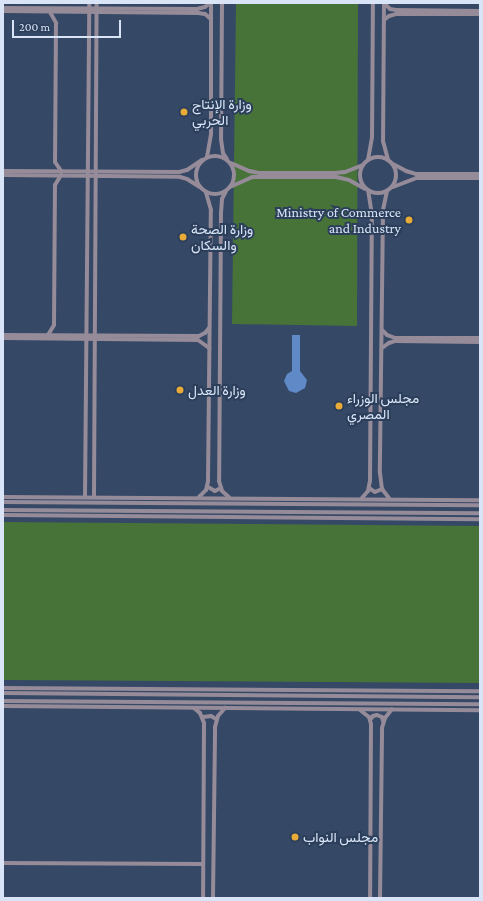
<!DOCTYPE html>
<meta charset="utf-8">
<style>
body{margin:0}
#map{position:relative;width:483px;height:901px;overflow:hidden;background:#354866;font-family:"Crimson Pro",Vazirmatn,serif}
div>[style]{position:absolute}
[style*='--x']{left:calc(var(--x)*1px);top:calc(var(--y)*1px);width:calc(var(--w)*1px);rotate:calc(var(--a)*1deg)}
.green>*{inset:0;background:#477339}
.water>*{inset:0;background:#6089c8}
.minor>*{height:4px;margin:-2px;padding:0 2px;transform-origin:2px;border-radius:2px;background:#968b99}
.minor>.ring{margin:-2px;padding:0;box-sizing:content-box;background:none;border:4px solid #968b99;border-radius:50%}
.dots>*{width:11px;height:11px;translate:-50% -50%;box-sizing:border-box;border:2px solid #2b3e5a;border-radius:50%}
span{translate:-50% -50%;white-space:nowrap;text-align:center;line-height:1.15;-webkit-text-stroke:4px #2b3e5a;paint-order:stroke}
.poi-label{font-size:14px;color:#d9e5f7}
.left{translate:0 -50%;text-align:left}
.right{translate:-100% -50%;text-align:right}
.frame{position:absolute;inset:0;border:4px solid #d9e5f7;pointer-events:none}
.scale{position:absolute;left:12px;top:20px;width:109px;height:18px;box-sizing:border-box;border:2px solid #d9e5f7;border-top:0;padding-left:5px;font-size:12px;line-height:14px;white-space:nowrap;color:#d9e5f7;-webkit-text-stroke:3px #2b3e5a;paint-order:stroke}
</style>
<div id="map">
<div class="green">
<div style="clip-path:polygon(236px 3px,358px 3px,357px 326px,232px 324px)"></div>
<div style="clip-path:polygon(3px 522px,480px 526px,480px 683px,3px 680px)"></div>
</div>
<div class="water">
<div style="clip-path:polygon(292px 335px,300px 335px,300px 371px,307px 380px,305px 388px,296px 393px,289px 391px,284px 381px,287px 374px,292px 371px)"></div>
</div>
<div class="minor">
<div style="--x:222;--y:3;--w:136;--a:90.4"></div>
<div style="--x:221;--y:139;--w:14;--a:82"></div>
<div style="--x:223;--y:153;--w:7;--a:56"></div>
<div style="--x:384;--y:3;--w:138;--a:90.4"></div>
<div style="--x:383;--y:141;--w:20;--a:75"></div>
<div style="--x:384;--y:3;--w:8;--a:45"></div>
<div style="--x:390;--y:9;--w:6;--a:9"></div>
<div style="--x:396;--y:10;--w:84;--a:0.7"></div>
<div style="--x:3;--y:8;--w:194;--a:0.3"></div>
<div style="--x:197;--y:9;--w:8;--a:-14"></div>
<div style="--x:205;--y:7;--w:6;--a:-39"></div>
<div style="--x:3;--y:11;--w:195;--a:0.6"></div>
<div style="--x:198;--y:13;--w:7;--a:8"></div>
<div style="--x:205;--y:14;--w:8;--a:40"></div>
<div style="--x:50;--y:12;--w:13;--a:61"></div>
<div style="--x:56;--y:23;--w:139;--a:90.4"></div>
<div style="--x:55;--y:162;--w:11;--a:56"></div>
<div style="--x:384;--y:20;--w:6;--a:-39"></div>
<div style="--x:389;--y:16;--w:7;--a:-16"></div>
<div style="--x:396;--y:14;--w:84;--a:0"></div>
<div class="ring" style="left:196px;top:156px;width:34px;height:34px"></div>
<div class="ring" style="left:360px;top:157px;width:32px;height:32px"></div>
<div style="--x:207;--y:157;--w:23;--a:-80"></div>
<div style="--x:211;--y:134;--w:131;--a:-90"></div>
<div style="--x:368;--y:160;--w:23;--a:-80"></div>
<div style="--x:372;--y:137;--w:134;--a:-89.6"></div>
<div style="--x:231;--y:163;--w:20;--a:24"></div>
<div style="--x:249;--y:171;--w:10;--a:11"></div>
<div style="--x:259;--y:173;--w:76;--a:0"></div>
<div style="--x:335;--y:173;--w:10;--a:-6"></div>
<div style="--x:345;--y:172;--w:19;--a:-21"></div>
<div style="--x:393;--y:164;--w:15;--a:28"></div>
<div style="--x:406;--y:171;--w:10;--a:17"></div>
<div style="--x:416;--y:174;--w:64;--a:0"></div>
<div style="--x:3;--y:171;--w:176;--a:0.3"></div>
<div style="--x:179;--y:172;--w:8;--a:-14"></div>
<div style="--x:187;--y:170;--w:18;--a:-34"></div>
<div style="--x:3;--y:175;--w:177;--a:0.6"></div>
<div style="--x:180;--y:177;--w:7;--a:16"></div>
<div style="--x:187;--y:179;--w:15;--a:32"></div>
<div style="--x:230;--y:187;--w:24;--a:-24"></div>
<div style="--x:252;--y:177;--w:84;--a:0"></div>
<div style="--x:336;--y:177;--w:13;--a:13"></div>
<div style="--x:349;--y:180;--w:18;--a:29"></div>
<div style="--x:393;--y:187;--w:26;--a:-21"></div>
<div style="--x:417;--y:178;--w:63;--a:0"></div>
<div style="--x:226;--y:191;--w:9;--a:117"></div>
<div style="--x:222;--y:199;--w:13;--a:94"></div>
<div style="--x:221;--y:212;--w:269;--a:90.4"></div>
<div style="--x:219;--y:481;--w:10;--a:73"></div>
<div style="--x:222;--y:491;--w:9;--a:41"></div>
<div style="--x:387;--y:191;--w:19;--a:102"></div>
<div style="--x:383;--y:210;--w:263;--a:90.7"></div>
<div style="--x:380;--y:473;--w:16;--a:83"></div>
<div style="--x:382;--y:489;--w:11;--a:52"></div>
<div style="--x:382;--y:330;--w:7;--a:45"></div>
<div style="--x:387;--y:335;--w:9;--a:21"></div>
<div style="--x:395;--y:338;--w:85;--a:0"></div>
<div style="--x:3;--y:335;--w:196;--a:0.3"></div>
<div style="--x:199;--y:336;--w:7;--a:-27"></div>
<div style="--x:205;--y:333;--w:6;--a:-51"></div>
<div style="--x:48;--y:335;--w:12;--a:-59"></div>
<div style="--x:54;--y:325;--w:140;--a:-89.6"></div>
<div style="--x:55;--y:185;--w:12;--a:-59"></div>
<div style="--x:3;--y:338;--w:195;--a:0.6"></div>
<div style="--x:198;--y:340;--w:14;--a:36"></div>
<div style="--x:382;--y:348;--w:9;--a:-36"></div>
<div style="--x:389;--y:343;--w:6;--a:-18"></div>
<div style="--x:395;--y:341;--w:85;--a:0.7"></div>
<div style="--x:208;--y:487;--w:8;--a:30"></div>
<div style="--x:215;--y:491;--w:7;--a:-27"></div>
<div style="--x:369;--y:488;--w:7;--a:34"></div>
<div style="--x:375;--y:492;--w:8;--a:-23"></div>
<div style="--x:3;--y:497;--w:477;--a:0.4"></div>
<div style="--x:85;--y:497;--w:494;--a:-89.5"></div>
<div style="--x:94;--y:497;--w:494;--a:-89.7"></div>
<div style="--x:199;--y:497;--w:10;--a:-45"></div>
<div style="--x:206;--y:490;--w:9;--a:-77"></div>
<div style="--x:208;--y:481;--w:271;--a:-89.4"></div>
<div style="--x:211;--y:210;--w:19;--a:-106"></div>
<div style="--x:361;--y:499;--w:11;--a:-49"></div>
<div style="--x:368;--y:491;--w:10;--a:-79"></div>
<div style="--x:370;--y:481;--w:266;--a:-89.6"></div>
<div style="--x:372;--y:215;--w:24;--a:-99"></div>
<div style="--x:3;--y:502;--w:477;--a:0.4"></div>
<div style="--x:3;--y:510;--w:477;--a:0.4"></div>
<div style="--x:3;--y:515;--w:477;--a:0.5"></div>
<div style="--x:3;--y:688;--w:477;--a:0.4"></div>
<div style="--x:3;--y:693;--w:477;--a:0.5"></div>
<div style="--x:3;--y:701;--w:477;--a:0.4"></div>
<div style="--x:3;--y:706;--w:477;--a:0.5"></div>
<div style="--x:194;--y:708;--w:8;--a:40"></div>
<div style="--x:200;--y:713;--w:11;--a:68"></div>
<div style="--x:204;--y:723;--w:175;--a:90.3"></div>
<div style="--x:360;--y:710;--w:11;--a:38"></div>
<div style="--x:369;--y:717;--w:7;--a:74"></div>
<div style="--x:371;--y:724;--w:174;--a:90.3"></div>
<div style="--x:203;--y:717;--w:8;--a:-7"></div>
<div style="--x:211;--y:716;--w:6;--a:31"></div>
<div style="--x:370;--y:720;--w:5;--a:-53"></div>
<div style="--x:373;--y:716;--w:4;--a:-14"></div>
<div style="--x:377;--y:715;--w:5;--a:22"></div>
<div style="--x:382;--y:717;--w:4;--a:76"></div>
<div style="--x:3;--y:863;--w:200;--a:0.3"></div>
<div style="--x:213;--y:898;--w:171;--a:-89.3"></div>
<div style="--x:215;--y:727;--w:11;--a:-75"></div>
<div style="--x:218;--y:716;--w:11;--a:-49"></div>
<div style="--x:380;--y:898;--w:170;--a:-89.3"></div>
<div style="--x:382;--y:728;--w:10;--a:-73"></div>
<div style="--x:385;--y:718;--w:11;--a:-52"></div>
</div>
<div class="dots">
<div style="left:184px;top:112px;background:#e9ab38"></div>
<div style="left:409px;top:220px;background:#e9ab38"></div>
<div style="left:183px;top:237px;background:#e9ab38"></div>
<div style="left:180px;top:390px;background:#e9ab38"></div>
<div style="left:339px;top:406px;background:#e9ab38"></div>
<div style="left:295px;top:837px;background:#e9ab38"></div>
</div>
<div class="poi-label">
<span class="left" style="left:192px;top:112px">وزارة الإنتاج<br>الحربي</span>
<span class="right" style="left:401px;top:220px">Ministry of Commerce<br>and Industry</span>
<span class="left" style="left:191px;top:237px">وزارة الصحة<br>والسكان</span>
<span class="left" style="left:188px;top:390px">وزارة العدل</span>
<span class="left" style="left:347px;top:406px">مجلس الوزراء<br>المصري</span>
<span class="left" style="left:303px;top:837px">مجلس النواب</span>
</div>
<div class="frame"></div>
<div class="scale">200 m</div>
</div>
